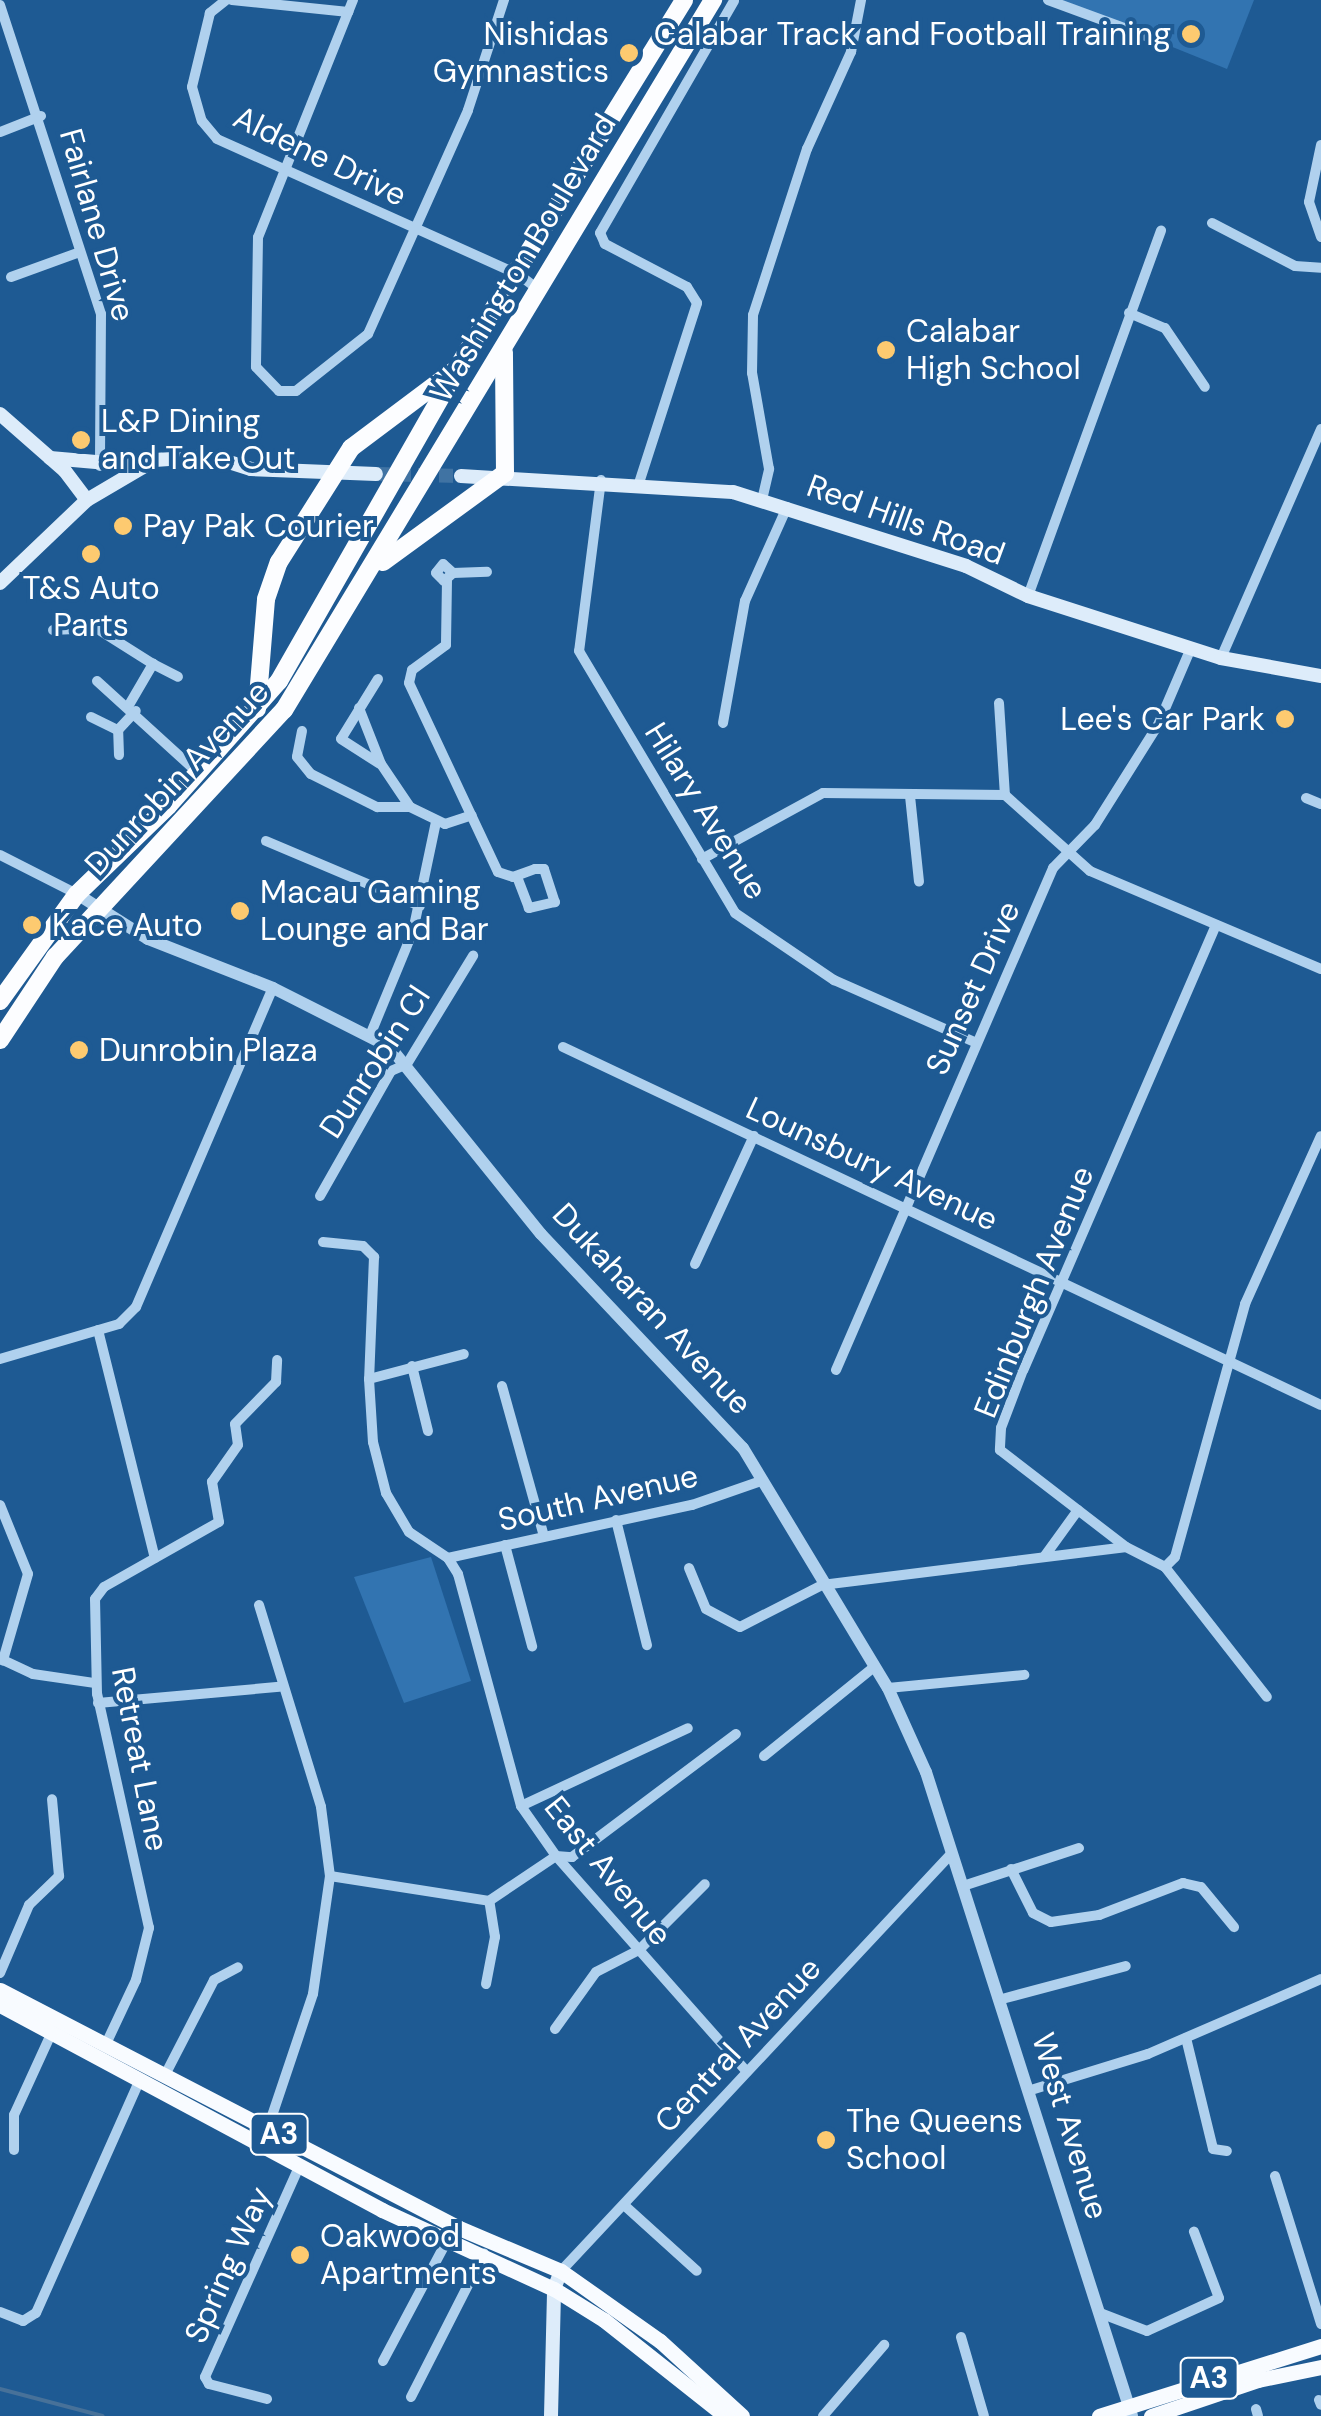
<!DOCTYPE html>
<style>
body{margin:0}
#map{position:relative;width:1321px;height:2416px;overflow:hidden;background:#1e5a93;font-family:"DM Sans",sans-serif}
div>[style]{position:absolute}
[style*='--x']{left:calc(var(--x)*1px);top:calc(var(--y)*1px);width:calc(var(--w)*1px);rotate:calc(var(--a)*1deg)}
.green>*{inset:0;background:#3274b1}
.stream>*{height:4px;margin:-2px;padding:0 2px;transform-origin:2px;border-radius:2px;background:#477199}
.secondary-tunnel>*{height:14px;margin-top:-7px;transform-origin:0;background:repeating-linear-gradient(90deg,#4073a3 0 14px,transparent 0 21px)}
.minor>*{height:10px;margin:-5px;padding:0 5px;transform-origin:5px;border-radius:5px;background:#b0d1ee}
.tertiary>*{height:12px;margin:-6px;padding:0 6px;transform-origin:6px;border-radius:6px;background:#b0d1ee}
.secondary>*{height:14px;margin:-7px;padding:0 7px;transform-origin:7px;border-radius:7px;background:#ddecfa}
.primary>*{height:15px;margin:-7.5px;padding:0 7.5px;transform-origin:7.5px;border-radius:7.5px;background:#f8fbff}
.trunk>*{height:18px;margin:-9px;padding:0 9px;transform-origin:9px;border-radius:9px;background:#fcfdff}
.dots>*{width:28px;height:28px;translate:-50% -50%;box-sizing:border-box;border:5px solid #1e5a93;border-radius:50%}
span{translate:-50% -50%;white-space:nowrap;text-align:center;line-height:1.15;-webkit-text-stroke:8px #1e5a93;paint-order:stroke}
.shield-label span{padding:2px 8px;background:#1e5a93;border:2px solid;border-radius:8px;-webkit-text-stroke-width:0}
.shield-label{font-size:30px;color:#fff;font-weight:700}
.poi-label{font-size:32px;color:#fff}
.right{translate:-100% -50%;text-align:right}
.left{translate:0 -50%;text-align:left}
.street-label{font-size:32px;color:#fff}
</style>
<div id="map">
<div class="green">
<div style="clip-path:polygon(1056px 0,1254px 0,1227px 69px)"></div>
<div style="clip-path:polygon(431px 1557px,471px 1681px,404px 1703px,354px 1577px)"></div>
</div>
<div class="stream">
<div style="--x:0;--y:2389;--w:106;--a:14.7"></div>
</div>
<div class="secondary-tunnel">
<div style="--x:376;--y:474;--w:85;--a:1.3"></div>
</div>
<div class="minor">
<div style="--x:226;--y:0;--w:21;--a:141"></div>
<div style="--x:210;--y:13;--w:76;--a:103.7"></div>
<div style="--x:192;--y:87;--w:35;--a:74"></div>
<div style="--x:202;--y:121;--w:23;--a:50"></div>
<div style="--x:217;--y:139;--w:330;--a:24.2"></div>
<div style="--x:518;--y:274;--w:26;--a:37"></div>
<div style="--x:232;--y:0;--w:117;--a:5.9"></div>
<div style="--x:353;--y:0;--w:255;--a:111.8"></div>
<div style="--x:258;--y:237;--w:130;--a:90.9"></div>
<div style="--x:256;--y:367;--w:33;--a:46"></div>
<div style="--x:279;--y:391;--w:17;--a:0"></div>
<div style="--x:296;--y:391;--w:92;--a:-38.4"></div>
<div style="--x:368;--y:334;--w:245;--a:-65.9"></div>
<div style="--x:468;--y:110;--w:116;--a:-71.9"></div>
<div style="--x:1048;--y:0;--w:113;--a:20.2"></div>
<div style="--x:0;--y:5;--w:325;--a:71.9"></div>
<div style="--x:101;--y:314;--w:152;--a:90.4"></div>
<div style="--x:0;--y:132;--w:44;--a:-21.3"></div>
<div style="--x:1321;--y:145;--w:58;--a:101.9"></div>
<div style="--x:1309;--y:202;--w:37;--a:71"></div>
<div style="--x:1212;--y:223;--w:93;--a:27.4"></div>
<div style="--x:1295;--y:266;--w:26;--a:4"></div>
<div style="--x:11;--y:277;--w:73;--a:-19.9"></div>
<div style="--x:1129;--y:313;--w:39;--a:23"></div>
<div style="--x:1165;--y:328;--w:71;--a:55.9"></div>
<div style="--x:601;--y:480;--w:172;--a:97.3"></div>
<div style="--x:579;--y:651;--w:305;--a:59.2"></div>
<div style="--x:735;--y:913;--w:120;--a:34.1"></div>
<div style="--x:834;--y:980;--w:156;--a:23.8"></div>
<div style="--x:639;--y:483;--w:189;--a:-72.1"></div>
<div style="--x:697;--y:303;--w:19;--a:-122"></div>
<div style="--x:687;--y:287;--w:93;--a:-152.3"></div>
<div style="--x:605;--y:244;--w:12;--a:-114"></div>
<div style="--x:600;--y:233;--w:268;--a:-60"></div>
<div style="--x:762;--y:500;--w:32;--a:-77"></div>
<div style="--x:769;--y:469;--w:97;--a:-100"></div>
<div style="--x:752;--y:373;--w:58;--a:-89"></div>
<div style="--x:753;--y:315;--w:175;--a:-72"></div>
<div style="--x:807;--y:149;--w:107;--a:-65.6"></div>
<div style="--x:851;--y:52;--w:53;--a:-79.1"></div>
<div style="--x:453;--y:573;--w:13;--a:-138"></div>
<div style="--x:443;--y:564;--w:11;--a:128"></div>
<div style="--x:436;--y:573;--w:11;--a:45"></div>
<div style="--x:444;--y:581;--w:12;--a:-42"></div>
<div style="--x:453;--y:573;--w:34;--a:-2"></div>
<div style="--x:447;--y:580;--w:65;--a:90.9"></div>
<div style="--x:446;--y:645;--w:42;--a:143.7"></div>
<div style="--x:412;--y:670;--w:13;--a:103"></div>
<div style="--x:409;--y:683;--w:209;--a:64.8"></div>
<div style="--x:498;--y:872;--w:16;--a:18"></div>
<div style="--x:513;--y:877;--w:23;--a:-20"></div>
<div style="--x:535;--y:869;--w:9;--a:0"></div>
<div style="--x:544;--y:869;--w:35;--a:72"></div>
<div style="--x:555;--y:902;--w:27;--a:167"></div>
<div style="--x:529;--y:908;--w:34;--a:-111"></div>
<div style="--x:1028;--y:596;--w:389;--a:-70"></div>
<div style="--x:53;--y:630;--w:43;--a:-2.7"></div>
<div style="--x:96;--y:628;--w:67;--a:32.3"></div>
<div style="--x:1221;--y:658;--w:250;--a:-66.4"></div>
<div style="--x:378;--y:679;--w:70;--a:121.7"></div>
<div style="--x:341;--y:739;--w:46;--a:32.7"></div>
<div style="--x:97;--y:681;--w:135;--a:42.3"></div>
<div style="--x:999;--y:703;--w:92;--a:86.3"></div>
<div style="--x:129;--y:705;--w:48;--a:-59.7"></div>
<div style="--x:153;--y:664;--w:28;--a:27"></div>
<div style="--x:359;--y:708;--w:60;--a:68.6"></div>
<div style="--x:381;--y:764;--w:52;--a:56"></div>
<div style="--x:410;--y:807;--w:39;--a:26"></div>
<div style="--x:445;--y:824;--w:28;--a:-18"></div>
<div style="--x:91;--y:717;--w:30;--a:26"></div>
<div style="--x:723;--y:723;--w:124;--a:-79.8"></div>
<div style="--x:745;--y:601;--w:103;--a:-65.9"></div>
<div style="--x:302;--y:731;--w:26;--a:101"></div>
<div style="--x:297;--y:757;--w:22;--a:51"></div>
<div style="--x:311;--y:774;--w:74;--a:26.6"></div>
<div style="--x:377;--y:807;--w:33;--a:0"></div>
<div style="--x:119;--y:755;--w:25;--a:-92"></div>
<div style="--x:118;--y:730;--w:26;--a:-47"></div>
<div style="--x:910;--y:796;--w:86;--a:84"></div>
<div style="--x:1306;--y:798;--w:16;--a:22"></div>
<div style="--x:266;--y:841;--w:167;--a:22.9"></div>
<div style="--x:0;--y:855;--w:86;--a:26.9"></div>
<div style="--x:702;--y:859;--w:138;--a:-28.6"></div>
<div style="--x:823;--y:793;--w:182;--a:0.6"></div>
<div style="--x:1005;--y:795;--w:114;--a:41.8"></div>
<div style="--x:1090;--y:871;--w:251;--a:23"></div>
<div style="--x:1216;--y:925;--w:485;--a:113.4"></div>
<div style="--x:1023;--y:1370;--w:62;--a:110.8"></div>
<div style="--x:1001;--y:1428;--w:22;--a:93"></div>
<div style="--x:1000;--y:1450;--w:159;--a:37.6"></div>
<div style="--x:1126;--y:1547;--w:44;--a:27.1"></div>
<div style="--x:1165;--y:1567;--w:165;--a:51.9"></div>
<div style="--x:371;--y:1033;--w:110;--a:-67.6"></div>
<div style="--x:413;--y:931;--w:111;--a:-78.1"></div>
<div style="--x:563;--y:1047;--w:838;--a:25.28"></div>
<div style="--x:320;--y:1196;--w:144;--a:-60.4"></div>
<div style="--x:391;--y:1071;--w:17;--a:-24"></div>
<div style="--x:407;--y:1064;--w:127;--a:-58.6"></div>
<div style="--x:323;--y:1242;--w:40;--a:5.7"></div>
<div style="--x:363;--y:1246;--w:16;--a:45"></div>
<div style="--x:374;--y:1257;--w:122;--a:92.3"></div>
<div style="--x:369;--y:1379;--w:63;--a:86.4"></div>
<div style="--x:373;--y:1442;--w:53;--a:75.7"></div>
<div style="--x:386;--y:1493;--w:45;--a:59.5"></div>
<div style="--x:409;--y:1532;--w:47;--a:33.7"></div>
<div style="--x:448;--y:1558;--w:19;--a:58"></div>
<div style="--x:458;--y:1574;--w:240;--a:74.8"></div>
<div style="--x:521;--y:1806;--w:61;--a:55"></div>
<div style="--x:556;--y:1856;--w:288;--a:48.5"></div>
<div style="--x:695;--y:1264;--w:141;--a:-65.3"></div>
<div style="--x:98;--y:1330;--w:235;--a:76"></div>
<div style="--x:0;--y:1359;--w:124;--a:-16.4"></div>
<div style="--x:119;--y:1324;--w:24;--a:-45"></div>
<div style="--x:136;--y:1307;--w:347;--a:-66.8"></div>
<div style="--x:412;--y:1366;--w:67;--a:76.2"></div>
<div style="--x:836;--y:1370;--w:547;--a:-66.62"></div>
<div style="--x:1053;--y:868;--w:60;--a:-45.7"></div>
<div style="--x:1095;--y:825;--w:118;--a:-57.8"></div>
<div style="--x:1158;--y:725;--w:84;--a:-66.8"></div>
<div style="--x:369;--y:1379;--w:98;--a:-14.7"></div>
<div style="--x:502;--y:1386;--w:156;--a:74.4"></div>
<div style="--x:0;--y:1505;--w:74;--a:67.9"></div>
<div style="--x:28;--y:1574;--w:90;--a:106.2"></div>
<div style="--x:3;--y:1660;--w:33;--a:25"></div>
<div style="--x:33;--y:1674;--w:63;--a:8.3"></div>
<div style="--x:616;--y:1520;--w:129;--a:76.1"></div>
<div style="--x:505;--y:1545;--w:105;--a:75"></div>
<div style="--x:1044;--y:1557;--w:58;--a:-54.1"></div>
<div style="--x:448;--y:1558;--w:250;--a:-12.3"></div>
<div style="--x:692;--y:1505;--w:70;--a:-19.2"></div>
<div style="--x:1165;--y:1567;--w:14;--a:-45"></div>
<div style="--x:1175;--y:1557;--w:263;--a:-74.5"></div>
<div style="--x:1245;--y:1304;--w:184;--a:-65.7"></div>
<div style="--x:689;--y:1568;--w:44;--a:67.5"></div>
<div style="--x:706;--y:1609;--w:38;--a:28"></div>
<div style="--x:740;--y:1627;--w:92;--a:-27.1"></div>
<div style="--x:822;--y:1585;--w:305;--a:-7.1"></div>
<div style="--x:259;--y:1605;--w:211;--a:72.9"></div>
<div style="--x:321;--y:1807;--w:70;--a:82.6"></div>
<div style="--x:330;--y:1876;--w:119;--a:98.2"></div>
<div style="--x:313;--y:1994;--w:141;--a:108.6"></div>
<div style="--x:888;--y:1688;--w:137;--a:-5.5"></div>
<div style="--x:98;--y:1703;--w:182;--a:-5.1"></div>
<div style="--x:764;--y:1756;--w:141;--a:-39"></div>
<div style="--x:521;--y:1806;--w:184;--a:-25"></div>
<div style="--x:1011;--y:1869;--w:49;--a:63.4"></div>
<div style="--x:1033;--y:1913;--w:20;--a:27"></div>
<div style="--x:1051;--y:1922;--w:49;--a:-8.3"></div>
<div style="--x:1099;--y:1915;--w:90;--a:-20.9"></div>
<div style="--x:1183;--y:1883;--w:18;--a:13"></div>
<div style="--x:1201;--y:1887;--w:52;--a:50.5"></div>
<div style="--x:330;--y:1876;--w:161;--a:8.9"></div>
<div style="--x:489;--y:1901;--w:81;--a:-33.9"></div>
<div style="--x:556;--y:1856;--w:16;--a:4"></div>
<div style="--x:572;--y:1857;--w:205;--a:-36.9"></div>
<div style="--x:963;--y:1886;--w:122;--a:-18.1"></div>
<div style="--x:0;--y:1973;--w:74;--a:-66.9"></div>
<div style="--x:29;--y:1905;--w:42;--a:-44"></div>
<div style="--x:59;--y:1876;--w:77;--a:-95.2"></div>
<div style="--x:486;--y:1984;--w:48;--a:-79.2"></div>
<div style="--x:495;--y:1937;--w:36;--a:-99"></div>
<div style="--x:1002;--y:1999;--w:128;--a:-14.9"></div>
<div style="--x:555;--y:2029;--w:70;--a:-54.3"></div>
<div style="--x:596;--y:1972;--w:48;--a:-27.1"></div>
<div style="--x:639;--y:1950;--w:93;--a:-45"></div>
<div style="--x:1186;--y:2038;--w:114;--a:76.3"></div>
<div style="--x:1213;--y:2149;--w:14;--a:8"></div>
<div style="--x:105;--y:2046;--w:73;--a:-64.8"></div>
<div style="--x:136;--y:1980;--w:54;--a:-76"></div>
<div style="--x:149;--y:1928;--w:240;--a:-102.5"></div>
<div style="--x:97;--y:1694;--w:95;--a:-91.2"></div>
<div style="--x:95;--y:1599;--w:15;--a:-53"></div>
<div style="--x:104;--y:1587;--w:132;--a:-29.5"></div>
<div style="--x:219;--y:1522;--w:41;--a:-99.9"></div>
<div style="--x:212;--y:1482;--w:45;--a:-54.9"></div>
<div style="--x:238;--y:1445;--w:21;--a:-98"></div>
<div style="--x:235;--y:1424;--w:59;--a:-45.7"></div>
<div style="--x:276;--y:1382;--w:22;--a:-87"></div>
<div style="--x:164;--y:2077;--w:109;--a:-62.7"></div>
<div style="--x:214;--y:1980;--w:27;--a:-28"></div>
<div style="--x:1031;--y:2090;--w:122;--a:-17.1"></div>
<div style="--x:1148;--y:2054;--w:189;--a:-23.4"></div>
<div style="--x:14;--y:2150;--w:35;--a:-90"></div>
<div style="--x:14;--y:2115;--w:91;--a:-65.4"></div>
<div style="--x:1275;--y:2176;--w:155;--a:72.7"></div>
<div style="--x:624;--y:2205;--w:98;--a:42.1"></div>
<div style="--x:561;--y:2271;--w:572;--a:-46.91"></div>
<div style="--x:0;--y:2312;--w:25;--a:21"></div>
<div style="--x:23;--y:2321;--w:15;--a:-32"></div>
<div style="--x:36;--y:2313;--w:256;--a:-66"></div>
<div style="--x:1100;--y:2313;--w:50;--a:21"></div>
<div style="--x:1147;--y:2331;--w:79;--a:-24.6"></div>
<div style="--x:1219;--y:2298;--w:71;--a:-110.7"></div>
<div style="--x:961;--y:2337;--w:82;--a:73.8"></div>
<div style="--x:383;--y:2361;--w:138;--a:-62"></div>
<div style="--x:411;--y:2397;--w:161;--a:-63"></div>
<div style="--x:267;--y:2399;--w:60;--a:-165.5"></div>
<div style="--x:209;--y:2384;--w:8;--a:-120"></div>
<div style="--x:205;--y:2377;--w:232;--a:-65.9"></div>
<div style="--x:1319;--y:2400;--w:5;--a:68"></div>
<div style="--x:1256;--y:2409;--w:7;--a:74"></div>
<div style="--x:823;--y:2416;--w:94;--a:-49.3"></div>
</div>
<div class="tertiary">
<div style="--x:77;--y:894;--w:84;--a:32.4"></div>
<div style="--x:148;--y:939;--w:134;--a:21.4"></div>
<div style="--x:273;--y:988;--w:131;--a:26.8"></div>
<div style="--x:390;--y:1047;--w:240;--a:51.1"></div>
<div style="--x:541;--y:1234;--w:294;--a:46.7"></div>
<div style="--x:743;--y:1448;--w:280;--a:58.9"></div>
<div style="--x:888;--y:1688;--w:92;--a:65.7"></div>
<div style="--x:926;--y:1772;--w:676;--a:72.26"></div>
</div>
<div class="secondary">
<div style="--x:0;--y:414;--w:86;--a:41.2"></div>
<div style="--x:65;--y:471;--w:36;--a:53"></div>
<div style="--x:50;--y:458;--w:92;--a:5"></div>
<div style="--x:461;--y:476;--w:272;--a:3.4"></div>
<div style="--x:733;--y:492;--w:244;--a:17.6"></div>
<div style="--x:966;--y:566;--w:69;--a:25.8"></div>
<div style="--x:1028;--y:596;--w:203;--a:17.8"></div>
<div style="--x:1221;--y:658;--w:102;--a:10.2"></div>
<div style="--x:0;--y:583;--w:120;--a:-43.7"></div>
<div style="--x:87;--y:500;--w:79;--a:-30.5"></div>
<div style="--x:155;--y:460;--w:55;--a:-4.2"></div>
<div style="--x:210;--y:456;--w:43;--a:17.6"></div>
<div style="--x:251;--y:469;--w:125;--a:2.3"></div>
<div style="--x:551;--y:2416;--w:127;--a:-88.6"></div>
<div style="--x:554;--y:2289;--w:19;--a:-69"></div>
</div>
<div class="primary">
<div style="--x:0;--y:1990;--w:517;--a:27.41"></div>
<div style="--x:459;--y:2228;--w:111;--a:22.9"></div>
<div style="--x:561;--y:2271;--w:121;--a:35.3"></div>
<div style="--x:660;--y:2341;--w:111;--a:42.4"></div>
<div style="--x:0;--y:2005;--w:434;--a:28.2"></div>
<div style="--x:382;--y:2210;--w:189;--a:24.7"></div>
<div style="--x:554;--y:2289;--w:59;--a:31.8"></div>
<div style="--x:604;--y:2320;--w:154;--a:38.4"></div>
<div style="--x:1099;--y:2416;--w:233;--a:-17.5"></div>
<div style="--x:1151;--y:2416;--w:113;--a:-18.6"></div>
<div style="--x:1258;--y:2380;--w:64;--a:-11.7"></div>
</div>
<div class="trunk">
<div style="--x:383;--y:562;--w:151;--a:-36.1"></div>
<div style="--x:505;--y:473;--w:121;--a:-90.5"></div>
<div style="--x:257;--y:709;--w:110;--a:-85.3"></div>
<div style="--x:266;--y:599;--w:39;--a:-71"></div>
<div style="--x:279;--y:562;--w:135;--a:-57.7"></div>
<div style="--x:351;--y:448;--w:130;--a:-36.9"></div>
<div style="--x:0;--y:1001;--w:132;--a:-54.3"></div>
<div style="--x:77;--y:894;--w:127;--a:-44"></div>
<div style="--x:168;--y:806;--w:167;--a:-48.4"></div>
<div style="--x:279;--y:681;--w:381;--a:-60.3"></div>
<div style="--x:468;--y:350;--w:411;--a:-58.3"></div>
<div style="--x:0;--y:1040;--w:100;--a:-56.5"></div>
<div style="--x:55;--y:957;--w:337;--a:-47.2"></div>
<div style="--x:284;--y:710;--w:830;--a:-58.86"></div>
</div>
<div class="dots">
<div style="left:1191px;top:34px;background:#fdca70"></div>
<div style="left:629px;top:53px;background:#fdca70"></div>
<div style="left:886px;top:350px;background:#fdca70"></div>
<div style="left:81px;top:440px;background:#fdca70"></div>
<div style="left:123px;top:526px;background:#fdca70"></div>
<div style="left:91px;top:554px;background:#fdca70"></div>
<div style="left:1285px;top:719px;background:#fdca70"></div>
<div style="left:240px;top:911px;background:#fdca70"></div>
<div style="left:32px;top:925px;background:#fdca70"></div>
<div style="left:79px;top:1050px;background:#fdca70"></div>
<div style="left:826px;top:2140px;background:#fdca70"></div>
<div style="left:300px;top:2255px;background:#fdca70"></div>
</div>
<div class="shield-label">
<span style="left:279px;top:2134px">A3</span>
<span style="left:1209px;top:2378px">A3</span>
</div>
<div class="poi-label">
<span class="right" style="left:1171px;top:34px">Calabar Track and Football Training</span>
<span class="right" style="left:609px;top:53px">Nishidas<br>Gymnastics</span>
<span class="left" style="left:906px;top:350px">Calabar<br>High School</span>
<span class="left" style="left:101px;top:440px">L&amp;P Dining<br>and Take Out</span>
<span class="left" style="left:143px;top:526px">Pay Pak Courier</span>
<span style="left:91px;top:607px">T&amp;S Auto<br>Parts</span>
<span class="right" style="left:1265px;top:719px">Lee's Car Park</span>
<span class="left" style="left:260px;top:911px">Macau Gaming<br>Lounge and Bar</span>
<span class="left" style="left:52px;top:925px">Kace Auto</span>
<span class="left" style="left:99px;top:1050px">Dunrobin Plaza</span>
<span class="left" style="left:846px;top:2140px">The Queens<br>School</span>
<span class="left" style="left:320px;top:2255px">Oakwood<br>Apartments</span>
</div>
<div class="street-label">
<span style="left:320px;top:156px;rotate:26deg">Aldene Drive</span>
<span style="left:97px;top:225px;rotate:74deg">Fairlane Drive</span>
<span style="left:523px;top:258px;rotate:-59deg">Washington Boulevard</span>
<span style="left:906px;top:520px;rotate:20deg">Red Hills Road</span>
<span style="left:177px;top:778px;rotate:-47deg">Dunrobin Avenue</span>
<span style="left:706px;top:811px;rotate:58deg">Hilary Avenue</span>
<span style="left:973px;top:988px;rotate:-66deg">Sunset Drive</span>
<span style="left:375px;top:1062px;rotate:-57deg">Dunrobin Cl</span>
<span style="left:872px;top:1164px;rotate:25deg">Lounsbury Avenue</span>
<span style="left:1034px;top:1292px;rotate:-68deg">Edinburgh Avenue</span>
<span style="left:652px;top:1309px;rotate:47deg">Dukaharan Avenue</span>
<span style="left:598px;top:1498px;rotate:-13deg">South Avenue</span>
<span style="left:140px;top:1759px;rotate:79deg">Retreat Lane</span>
<span style="left:608px;top:1871px;rotate:51deg">East Avenue</span>
<span style="left:738px;top:2045px;rotate:-47deg">Central Avenue</span>
<span style="left:1070px;top:2126px;rotate:73deg">West Avenue</span>
<span style="left:228px;top:2265px;rotate:-66deg">Spring Way</span>
</div>
</div>
